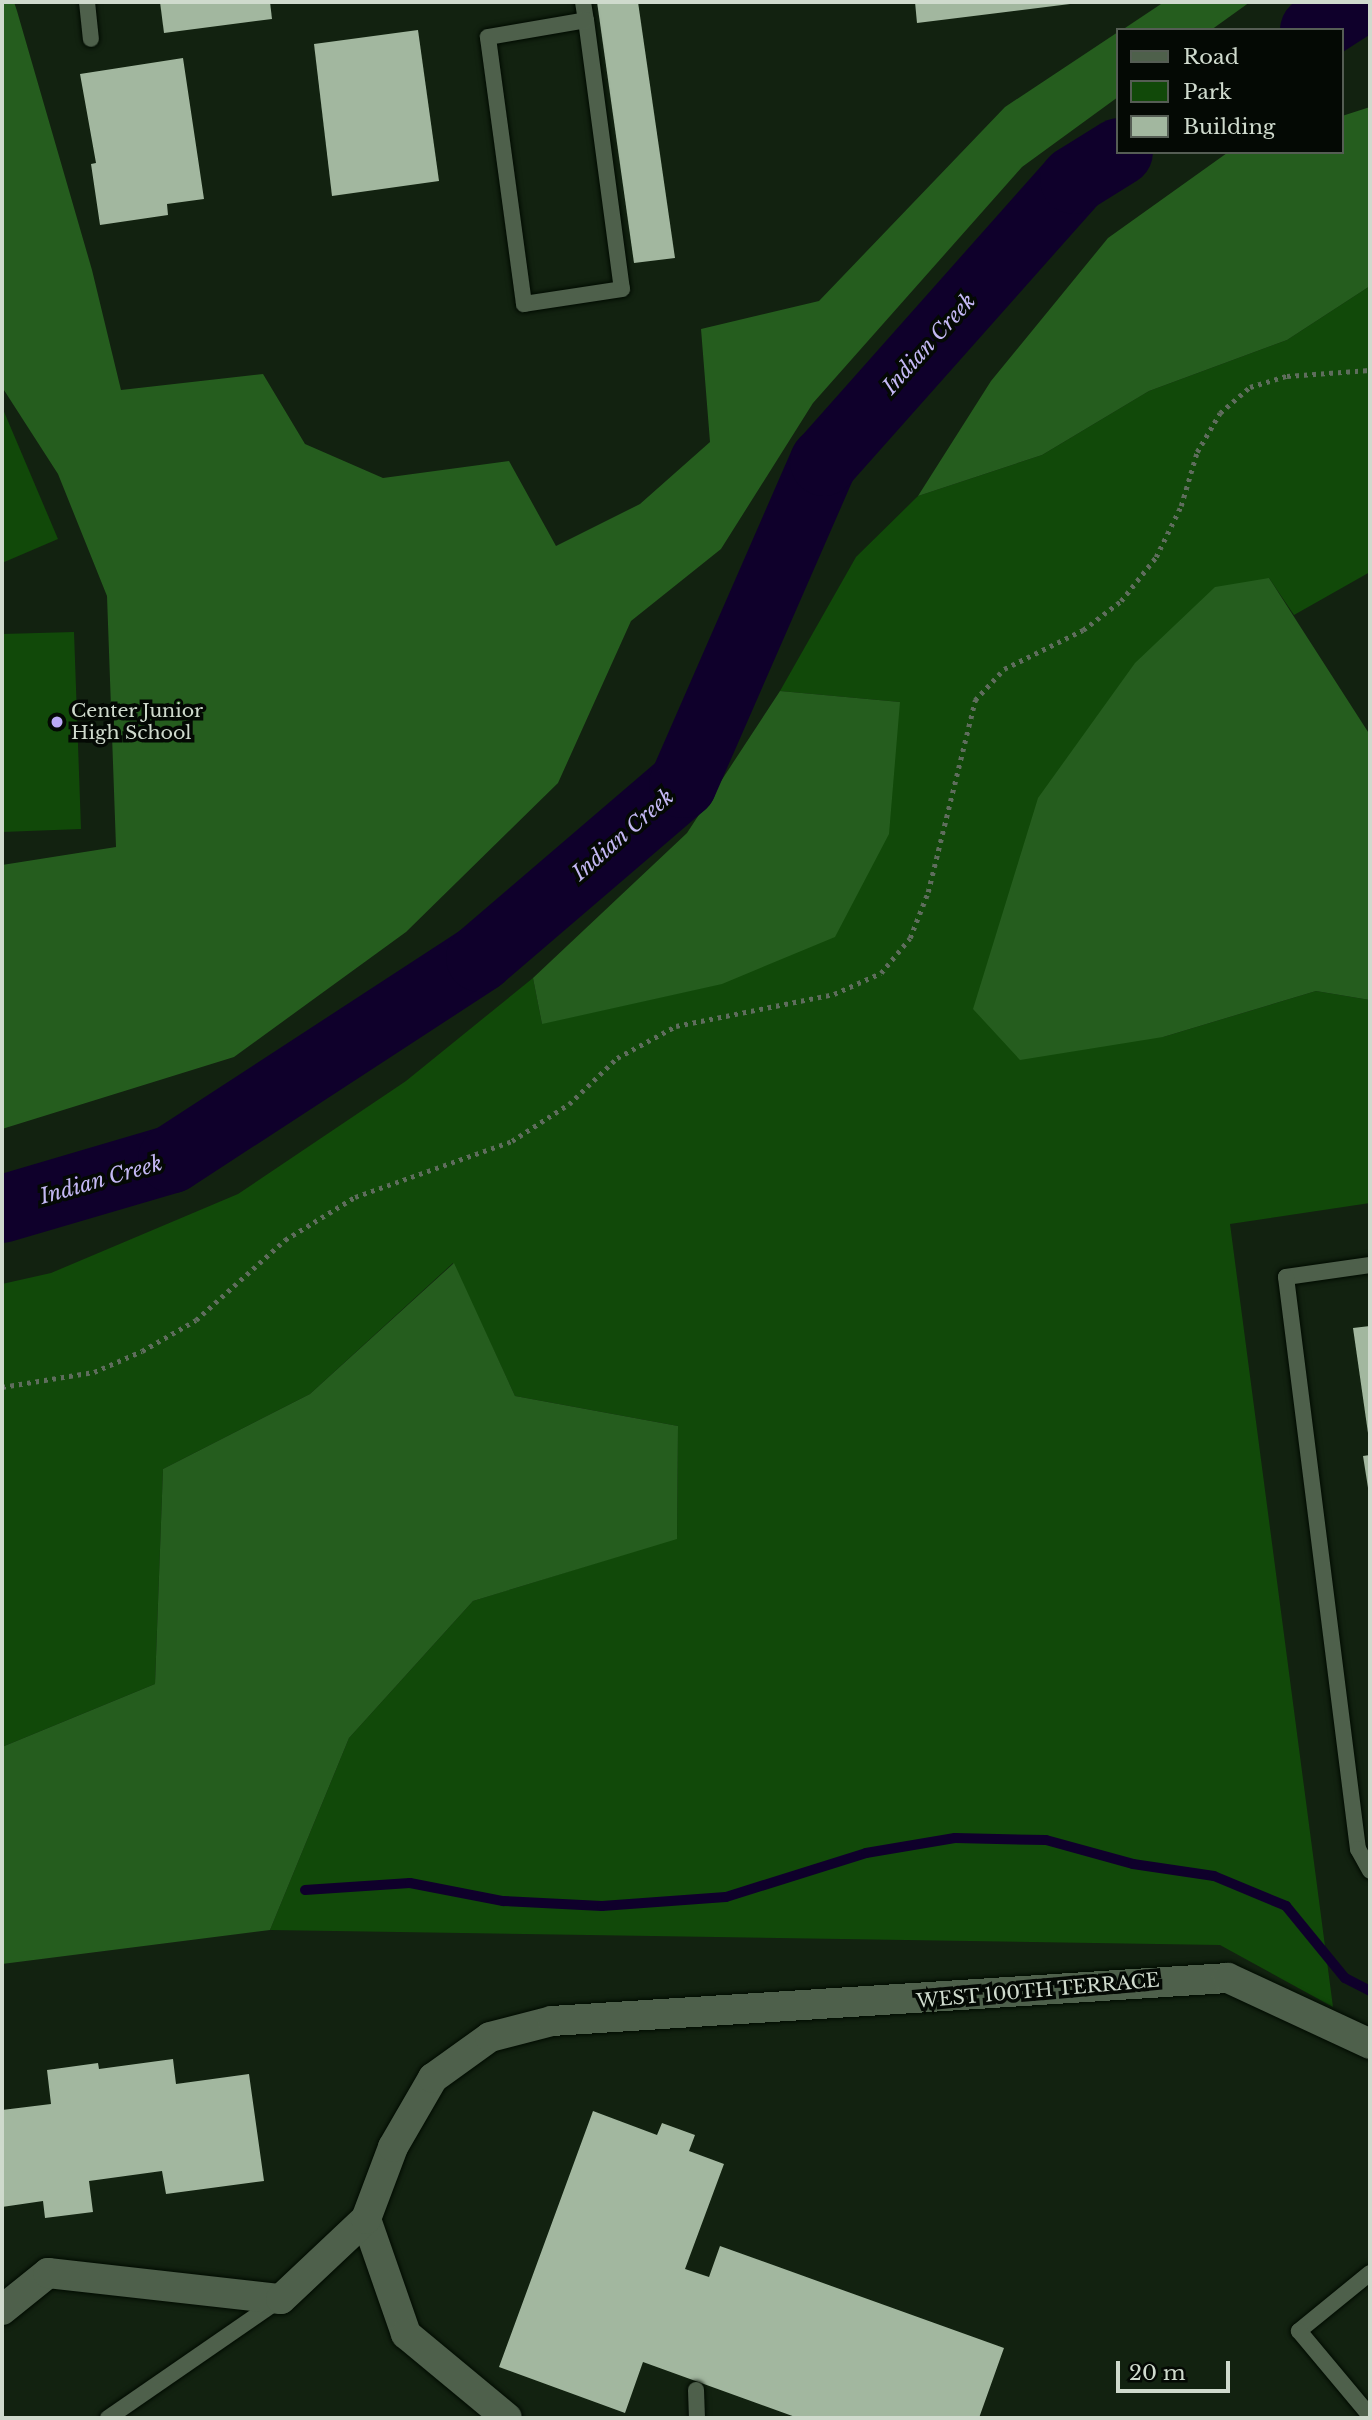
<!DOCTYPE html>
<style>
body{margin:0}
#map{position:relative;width:1372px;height:2420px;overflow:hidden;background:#122210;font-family:"Libre Baskerville",serif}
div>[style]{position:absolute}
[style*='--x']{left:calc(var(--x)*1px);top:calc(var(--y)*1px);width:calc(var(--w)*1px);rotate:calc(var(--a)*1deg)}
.green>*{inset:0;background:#114909}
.forest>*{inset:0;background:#255d1e}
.stream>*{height:10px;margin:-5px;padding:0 5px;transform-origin:5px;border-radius:5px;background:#0f002b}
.river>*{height:68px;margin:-34px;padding:0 34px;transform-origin:34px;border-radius:34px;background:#0f002b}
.building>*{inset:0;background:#a2b79f}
.path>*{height:4.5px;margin-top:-2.25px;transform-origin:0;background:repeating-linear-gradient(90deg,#5f6d5d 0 3.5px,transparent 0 8.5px)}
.roads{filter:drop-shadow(0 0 2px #010b00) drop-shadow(0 0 2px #010b00)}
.lane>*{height:16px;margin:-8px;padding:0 8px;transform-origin:8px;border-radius:8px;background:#4e604b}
.street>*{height:30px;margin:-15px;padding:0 15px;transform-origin:15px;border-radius:15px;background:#4e604b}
.dots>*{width:19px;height:19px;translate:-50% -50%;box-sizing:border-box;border:4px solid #040904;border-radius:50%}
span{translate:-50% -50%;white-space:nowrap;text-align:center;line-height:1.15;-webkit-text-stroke:7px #040904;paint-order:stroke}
.poi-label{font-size:19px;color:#cfdacd}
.left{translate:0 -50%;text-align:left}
.street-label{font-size:19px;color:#cfdacd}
.water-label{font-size:21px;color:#c4b8f4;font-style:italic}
.frame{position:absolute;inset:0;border:4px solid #cfdacd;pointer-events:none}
.legend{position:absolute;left:1116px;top:28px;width:228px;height:126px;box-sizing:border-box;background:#040904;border:2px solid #555d54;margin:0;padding:9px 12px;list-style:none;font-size:21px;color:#cfdacd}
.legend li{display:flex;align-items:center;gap:14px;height:35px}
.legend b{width:35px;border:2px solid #555d54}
.scale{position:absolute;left:1116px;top:2361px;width:114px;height:32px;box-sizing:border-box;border:4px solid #cfdacd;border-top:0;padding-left:9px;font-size:21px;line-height:24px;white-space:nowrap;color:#cfdacd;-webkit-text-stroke:5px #040904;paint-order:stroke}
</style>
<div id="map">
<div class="green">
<div style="clip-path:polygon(1370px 286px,1370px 572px,1294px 615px,1269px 578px,1163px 1037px,1316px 991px,1370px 1000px,1370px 1203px,1230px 1224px,1333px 2007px,1220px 1945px,270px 1930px,349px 1738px,473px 1601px,677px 1538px,678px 1426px,515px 1396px,453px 1263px,310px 1394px,163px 1469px,155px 1684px,2px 1747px,2px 1284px,51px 1273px,238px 1194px,406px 1081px,533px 978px,542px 1024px,900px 702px,780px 691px,856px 557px,918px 496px,1042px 455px,1149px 391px,1287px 340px)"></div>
<div style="clip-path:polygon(2px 407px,58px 539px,2px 563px)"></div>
<div style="clip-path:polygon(74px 632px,81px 829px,2px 832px,2px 634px)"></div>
</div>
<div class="forest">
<div style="clip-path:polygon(2px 2px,14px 2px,17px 11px,92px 270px,121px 390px,263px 374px,305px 444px,383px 478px,509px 461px,556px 546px,640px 504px,710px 442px,701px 329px,819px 301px,1005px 107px,1118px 32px,1118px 97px,1022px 167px,813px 403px,721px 549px,631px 621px,558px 783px,406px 932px,234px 1057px,2px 1129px,2px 865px,116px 847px,107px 596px,58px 474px,2px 387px)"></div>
<div style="clip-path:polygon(1164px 2px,1250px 2px,1211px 30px,1122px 30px)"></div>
<div style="clip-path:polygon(1370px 107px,1370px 286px,1287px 340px,1149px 391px,1042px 455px,918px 496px,991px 381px,1108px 238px,1227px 153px,1342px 152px,1342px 116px)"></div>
<div style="clip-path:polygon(1269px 578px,1370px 735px,1370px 1000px,1316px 991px,1163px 1037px,1020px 1060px,973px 1009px,1038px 798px,1135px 663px,1215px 587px)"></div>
<div style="clip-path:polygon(780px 691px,900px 702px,889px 834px,835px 937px,722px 984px,542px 1024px,533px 978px,687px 833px)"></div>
<div style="clip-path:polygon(454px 1263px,515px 1396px,678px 1426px,677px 1539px,473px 1601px,349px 1738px,270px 1930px,2px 1964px,2px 1747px,155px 1684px,163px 1469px,310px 1394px)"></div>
</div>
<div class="stream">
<div style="--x:305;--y:1890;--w:105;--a:-3.8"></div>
<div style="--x:410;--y:1883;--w:95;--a:11"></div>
<div style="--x:503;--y:1901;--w:99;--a:2.9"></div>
<div style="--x:602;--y:1906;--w:124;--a:-4.2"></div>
<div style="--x:726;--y:1897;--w:147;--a:-17.4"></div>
<div style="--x:866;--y:1853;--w:90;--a:-9.6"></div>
<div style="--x:955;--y:1838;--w:91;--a:1.3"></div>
<div style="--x:1046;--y:1840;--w:90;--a:15.4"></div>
<div style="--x:1133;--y:1864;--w:82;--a:8.4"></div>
<div style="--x:1214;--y:1876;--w:78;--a:22.6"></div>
<div style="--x:1286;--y:1906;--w:93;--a:50.7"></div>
<div style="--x:1345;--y:1978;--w:28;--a:27"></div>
</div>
<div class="river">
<div style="--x:1314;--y:30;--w:52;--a:-32.5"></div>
<div style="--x:2;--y:1209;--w:177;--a:-16.4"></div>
<div style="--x:172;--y:1159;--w:368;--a:-33.1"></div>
<div style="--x:480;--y:958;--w:267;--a:-40.6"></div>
<div style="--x:683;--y:784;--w:352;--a:-66.4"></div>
<div style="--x:824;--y:462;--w:377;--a:-48.4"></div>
<div style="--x:1074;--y:180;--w:53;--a:-31.9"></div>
</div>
<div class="building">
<div style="clip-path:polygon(160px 2px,270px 2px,272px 19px,164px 33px)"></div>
<div style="clip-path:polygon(597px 2px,638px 2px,675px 258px,634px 263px)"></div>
<div style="clip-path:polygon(915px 2px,1078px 2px,1078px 3px,917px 23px)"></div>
<div style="clip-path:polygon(418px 30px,439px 181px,332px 196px,314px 44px)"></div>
<div style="clip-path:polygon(183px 58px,204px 199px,167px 204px,168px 215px,100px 225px,91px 164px,96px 163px,80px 74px)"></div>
<div style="clip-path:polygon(1370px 1326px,1370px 1440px,1369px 1440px,1353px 1328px)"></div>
<div style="clip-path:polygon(1370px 1455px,1370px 1494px,1369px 1494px,1363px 1456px)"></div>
<div style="clip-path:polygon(173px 2059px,176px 2084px,249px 2074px,264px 2181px,166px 2194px,162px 2171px,89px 2181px,93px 2212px,45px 2218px,43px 2201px,2px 2207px,2px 2110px,51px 2104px,47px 2070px,98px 2063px,99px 2069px)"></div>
<div style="clip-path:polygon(593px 2111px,657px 2135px,662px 2123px,695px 2135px,689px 2151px,724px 2164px,685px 2269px,709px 2277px,720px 2246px,1004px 2348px,979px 2418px,798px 2418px,643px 2362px,625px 2413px,499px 2367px)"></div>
</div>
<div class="path">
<div style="--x:2;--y:1387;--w:93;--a:-9.3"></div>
<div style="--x:94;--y:1372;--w:52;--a:-23.6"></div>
<div style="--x:142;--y:1351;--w:62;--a:-29.9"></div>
<div style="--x:196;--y:1320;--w:120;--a:-42"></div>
<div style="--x:285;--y:1240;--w:82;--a:-31.6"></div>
<div style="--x:355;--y:1197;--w:167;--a:-19.6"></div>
<div style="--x:512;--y:1141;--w:68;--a:-33"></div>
<div style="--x:569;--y:1104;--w:66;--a:-43.8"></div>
<div style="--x:617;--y:1058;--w:67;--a:-28.5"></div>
<div style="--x:676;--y:1026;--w:161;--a:-11.4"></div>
<div style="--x:834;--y:994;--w:51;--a:-24.1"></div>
<div style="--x:881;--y:973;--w:45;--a:-50.4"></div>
<div style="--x:910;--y:938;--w:49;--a:-68.6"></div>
<div style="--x:928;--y:892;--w:198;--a:-76.2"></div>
<div style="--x:975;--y:700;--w:42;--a:-46.9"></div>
<div style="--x:1004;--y:669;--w:88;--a:-26.3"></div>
<div style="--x:1083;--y:630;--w:48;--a:-37.3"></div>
<div style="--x:1121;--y:601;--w:56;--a:-51.5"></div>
<div style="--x:1156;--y:557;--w:57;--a:-63.9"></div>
<div style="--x:1181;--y:506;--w:56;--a:-73.5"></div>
<div style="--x:1197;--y:452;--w:45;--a:-59.5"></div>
<div style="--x:1220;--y:413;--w:40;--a:-41"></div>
<div style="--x:1250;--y:387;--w:39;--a:-17"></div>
<div style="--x:1287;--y:376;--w:83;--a:-4.1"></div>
</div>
<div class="roads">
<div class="lane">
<div style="--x:87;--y:2;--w:37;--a:84"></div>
<div style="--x:583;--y:2;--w:18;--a:81"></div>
<div style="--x:586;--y:20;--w:271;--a:82.4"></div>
<div style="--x:622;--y:289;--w:99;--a:171.3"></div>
<div style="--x:524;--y:304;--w:269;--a:-97.7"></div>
<div style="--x:488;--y:37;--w:99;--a:-9.8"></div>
<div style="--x:1370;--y:1265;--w:85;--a:171.9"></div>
<div style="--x:1286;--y:1277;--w:577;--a:82.83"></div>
<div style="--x:1358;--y:1849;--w:25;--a:61"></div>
<div style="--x:1370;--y:2273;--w:92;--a:140.8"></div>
<div style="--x:1299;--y:2331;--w:111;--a:50.1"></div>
<div style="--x:696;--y:2390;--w:28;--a:88"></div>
<div style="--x:108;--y:2418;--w:208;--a:-34.6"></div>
</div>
<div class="street">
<div style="--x:366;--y:2219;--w:122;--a:70.8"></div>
<div style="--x:406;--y:2334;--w:131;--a:39.7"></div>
<div style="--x:2;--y:2310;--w:59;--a:-38.8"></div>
<div style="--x:48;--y:2273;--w:234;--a:6.4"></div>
<div style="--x:281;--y:2299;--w:117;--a:-43.3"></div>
<div style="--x:366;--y:2219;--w:77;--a:-69.4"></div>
<div style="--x:393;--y:2147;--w:80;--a:-59.9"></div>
<div style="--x:433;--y:2078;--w:70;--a:-35.7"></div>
<div style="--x:490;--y:2037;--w:64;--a:-14.5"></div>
<div style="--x:552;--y:2021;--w:677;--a:-3.64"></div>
<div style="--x:1228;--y:1978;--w:157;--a:24.9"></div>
</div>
</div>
<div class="dots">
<div style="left:57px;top:722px;background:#bbaaf6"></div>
</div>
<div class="poi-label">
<span class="left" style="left:71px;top:722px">Center Junior<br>High School</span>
</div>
<div class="street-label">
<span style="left:1038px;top:1991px;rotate:-5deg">WEST 100TH TERRACE</span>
</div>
<div class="water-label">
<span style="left:929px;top:344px;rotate:-48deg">Indian Creek</span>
<span style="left:623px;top:835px;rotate:-41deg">Indian Creek</span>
<span style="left:101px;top:1180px;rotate:-16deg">Indian Creek</span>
</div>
<div class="frame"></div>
<ul class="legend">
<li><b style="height:9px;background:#4e604b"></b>Road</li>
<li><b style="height:19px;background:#114909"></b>Park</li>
<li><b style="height:19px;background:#a2b79f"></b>Building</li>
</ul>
<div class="scale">20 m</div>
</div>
